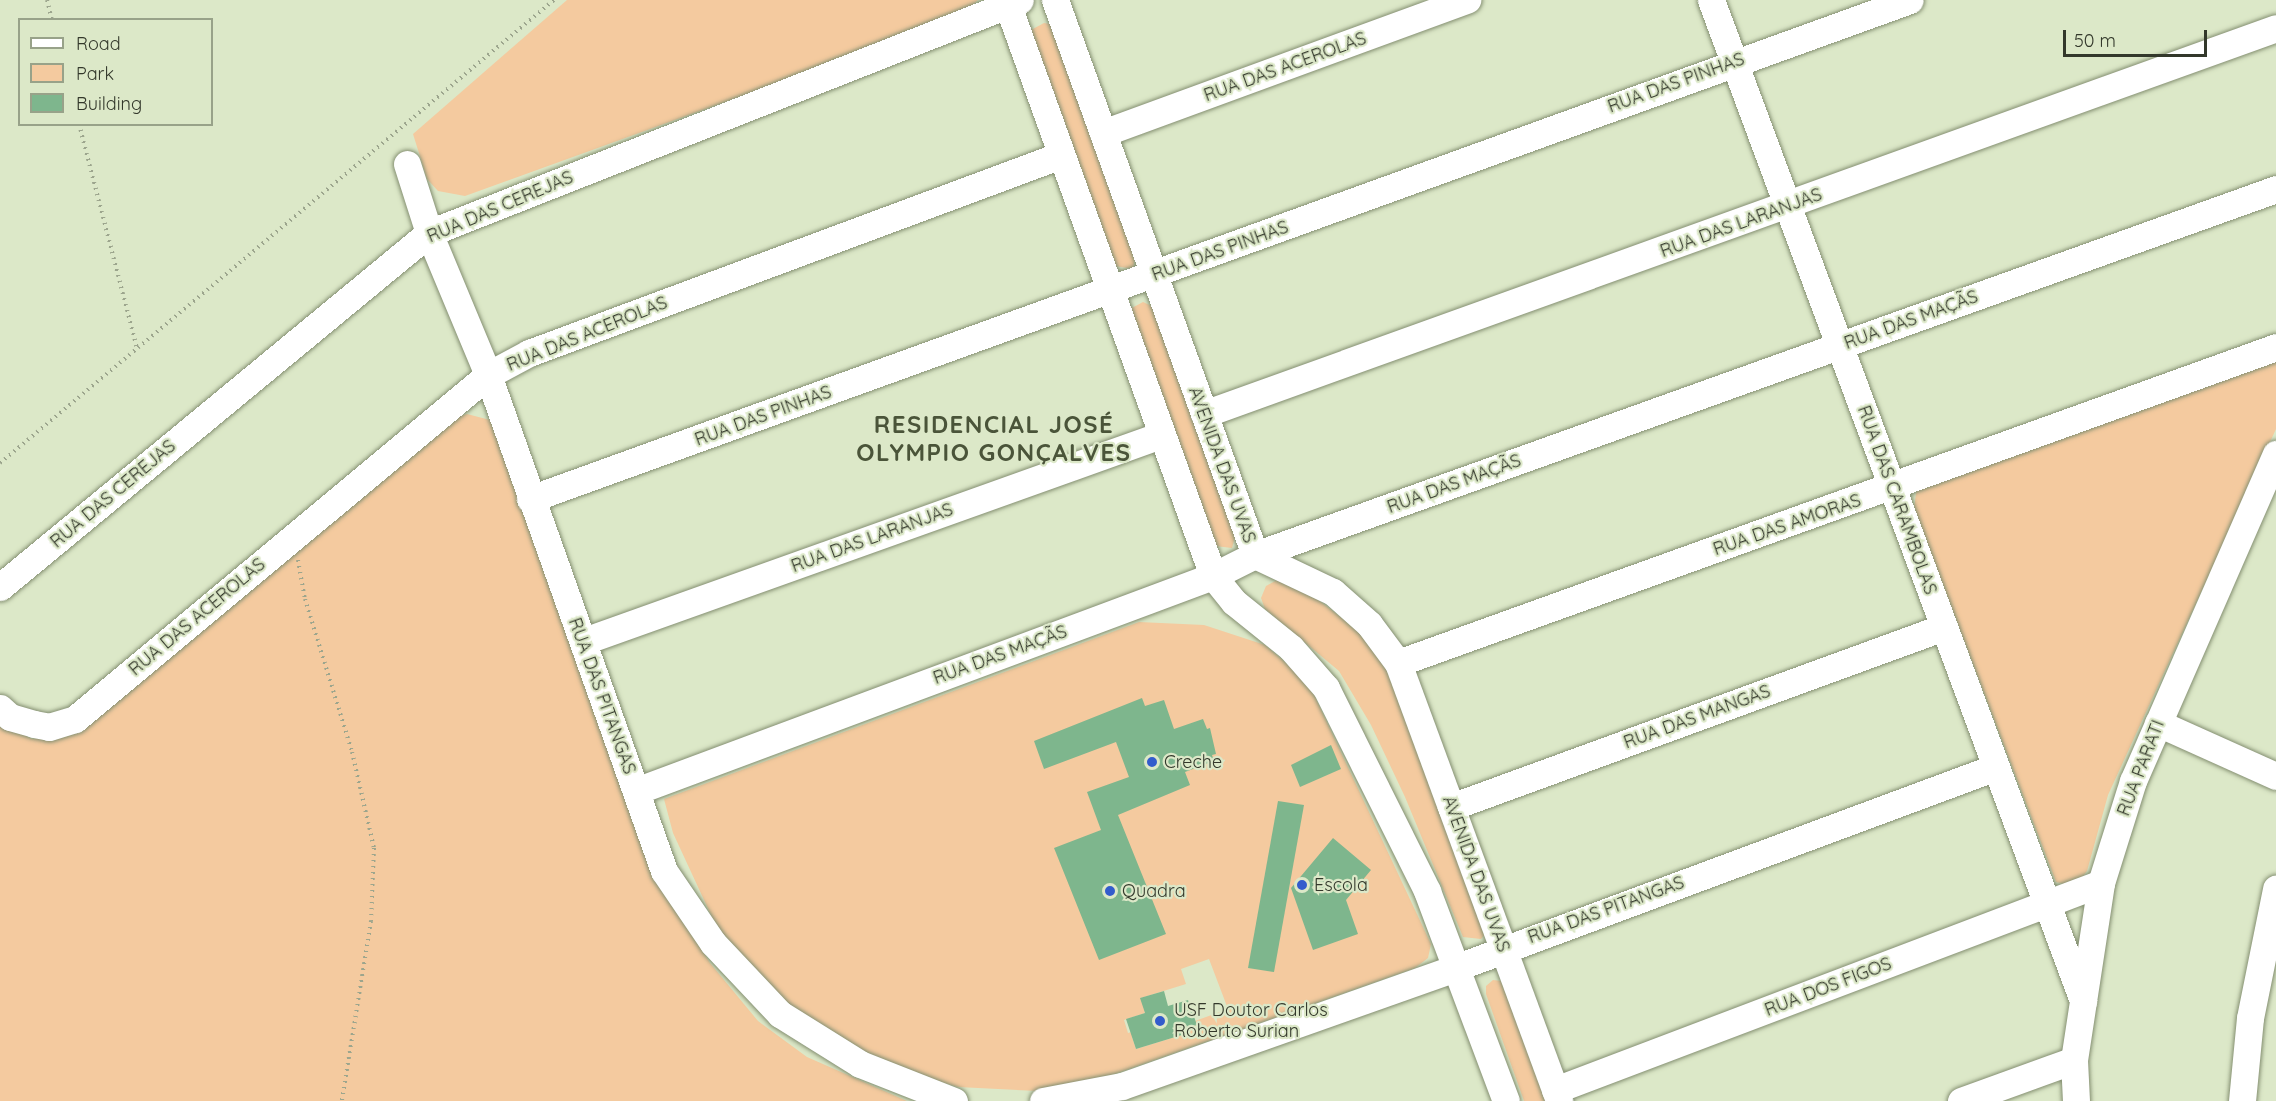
<!DOCTYPE html>
<meta charset="utf-8">
<style>
body{margin:0}
#map{position:relative;width:2276px;height:1101px;overflow:hidden;background:#dce8c8;font-family:Quicksand,sans-serif}
div>[style]{position:absolute}
[style*='--x']{left:calc(var(--x)*1px);top:calc(var(--y)*1px);width:calc(var(--w)*1px);rotate:calc(var(--a)*1deg)}
.green>*{inset:0;background:#f4ca9f}
.building>*{inset:0;background:#7eb68d}
.path>*{height:4px;margin-top:-2px;transform-origin:0;background:repeating-linear-gradient(90deg,#9ca58d 0 1.5px,transparent 0 6px)}
.roads{filter:drop-shadow(0 0 2px #848f71) drop-shadow(0 0 2px #848f71)}
.minor>*{height:27px;margin:-13.5px;padding:0 13.5px;transform-origin:13.5px;border-radius:13.5px;background:#fff}
.dots>*{width:16px;height:16px;translate:-50% -50%;box-sizing:border-box;border:3px solid #dce8c8;border-radius:50%}
span{translate:-50% -50%;white-space:nowrap;text-align:center;line-height:1.15;-webkit-text-stroke:4.5px #dce8c8;paint-order:stroke}
.street-label{font-size:18px;color:#33382b}
.poi-label{font-size:18px;color:#33382b}
.left{translate:0 -50%;text-align:left}
.district-label{font-size:24px;color:#4a5439;font-weight:700;letter-spacing:1.5px}
.legend{position:absolute;left:18px;top:18px;width:195px;height:108px;box-sizing:border-box;background:#dce8c8;border:2px solid #98a289;margin:0;padding:8px 10px;list-style:none;font-size:18px;color:#33382b}
.legend li{display:flex;align-items:center;gap:12px;height:30px}
.legend b{width:30px;border:2px solid #98a289}
.scale{position:absolute;left:2063px;top:30px;width:144px;height:27px;box-sizing:border-box;border:3px solid #33382b;border-top:0;padding-left:8px;font-size:18px;line-height:21px;white-space:nowrap;color:#33382b;-webkit-text-stroke:4px #dce8c8;paint-order:stroke}
</style>
<div id="map">
<div class="green">
<div style="clip-path:polygon(567px 0,978px 0,962px 16px,465px 196px,438px 191px,427px 179px,413px 134px)"></div>
<div style="clip-path:polygon(1044px 23px,1050px 24px,1135px 258px,1133px 269px,1115px 266px,1031px 30px)"></div>
<div style="clip-path:polygon(1143px 302px,1154px 307px,1235px 537px,1232px 548px,1215px 546px,1130px 309px)"></div>
<div style="clip-path:polygon(2276px 358px,2276px 429px,2108px 795px,2087px 871px,2082px 878px,2064px 884px,2056px 882px,1914px 509px,1916px 493px,1921px 486px)"></div>
<div style="clip-path:polygon(467px 414px,490px 420px,662px 887px,710px 963px,758px 1021px,807px 1057px,907px 1101px,0 1101px,0 722px,32px 739px,57px 737px,457px 417px)"></div>
<div style="clip-path:polygon(1279px 579px,1296px 583px,1368px 638px,1402px 693px,1487px 932px,1481px 939px,1463px 937px,1405px 797px,1371px 725px,1339px 671px,1265px 609px,1261px 598px,1266px 586px)"></div>
<div style="clip-path:polygon(evenodd,1139px 622px,1204px 625px,1265px 645px,1308px 682px,1431px 944px,1428px 958px,1415px 968px,1106px 1077px,1038px 1091px,958px 1087px,872px 1061px,787px 1010px,723px 941px,673px 833px,664px 799px,1139px 622px,1209px 959px,1228px 1009px,1195px 1021px,1196px 1025px,1184px 1029px,1185px 1034px,1136px 1049px,1132px 1037px,1139px 1035px,1138px 1030px,1128px 1033px,1124px 1020px,1145px 1013px,1141px 998px,1186px 984px,1181px 969px,1209px 959px)"></div>
<div style="clip-path:polygon(1493px 980px,1501px 981px,1547px 1101px,1524px 1101px,1486px 994px,1486px 986px)"></div>
</div>
<div class="building">
<div style="clip-path:polygon(1142px 698px,1145px 706px,1164px 700px,1174px 729px,1203px 719px,1207px 729px,1210px 728px,1216px 754px,1212px 755px,1214px 761px,1185px 772px,1190px 785px,1118px 815px,1166px 934px,1099px 960px,1054px 848px,1101px 830px,1087px 792px,1129px 777px,1116px 742px,1044px 769px,1034px 741px)"></div>
<div style="clip-path:polygon(1331px 745px,1341px 769px,1300px 787px,1291px 765px)"></div>
<div style="clip-path:polygon(1278px 801px,1304px 805px,1274px 972px,1248px 968px)"></div>
<div style="clip-path:polygon(1333px 838px,1371px 870px,1346px 900px,1358px 934px,1313px 950px,1291px 888px)"></div>
<div style="clip-path:polygon(1164px 991px,1168px 1006px,1188px 1000px,1197px 1025px,1184px 1029px,1185px 1034px,1136px 1049px,1126px 1019px,1145px 1013px,1140px 998px)"></div>
</div>
<div class="path">
<div style="--x:47;--y:0;--w:21;--a:76"></div>
<div style="--x:79;--y:124;--w:231;--a:75.5"></div>
<div style="--x:0;--y:463;--w:722;--a:-39.89"></div>
<div style="--x:298;--y:560;--w:40;--a:80"></div>
<div style="--x:305;--y:599;--w:160;--a:72.9"></div>
<div style="--x:352;--y:752;--w:98;--a:77.1"></div>
<div style="--x:374;--y:848;--w:73;--a:92.4"></div>
<div style="--x:371;--y:921;--w:182;--a:99.2"></div>
</div>
<div class="roads">
<div class="minor">
<div style="--x:1006;--y:0;--w:612;--a:70.23"></div>
<div style="--x:1213;--y:576;--w:33;--a:51"></div>
<div style="--x:1234;--y:602;--w:73;--a:38.9"></div>
<div style="--x:1291;--y:648;--w:53;--a:48.8"></div>
<div style="--x:1326;--y:688;--w:227;--a:63.5"></div>
<div style="--x:1427;--y:891;--w:224;--a:69.4"></div>
<div style="--x:1055;--y:0;--w:590;--a:70.18"></div>
<div style="--x:1255;--y:555;--w:86;--a:25.4"></div>
<div style="--x:1333;--y:592;--w:48;--a:41.6"></div>
<div style="--x:1369;--y:624;--w:49;--a:53.4"></div>
<div style="--x:1398;--y:663;--w:467;--a:69.8"></div>
<div style="--x:1711;--y:0;--w:1068;--a:69.61"></div>
<div style="--x:1103;--y:133;--w:388;--a:-20.1"></div>
<div style="--x:407;--y:164;--w:72;--a:72.3"></div>
<div style="--x:429;--y:233;--w:154;--a:67.4"></div>
<div style="--x:488;--y:375;--w:526;--a:70.46"></div>
<div style="--x:664;--y:871;--w:87;--a:55.8"></div>
<div style="--x:713;--y:943;--w:98;--a:46.7"></div>
<div style="--x:780;--y:1014;--w:94;--a:32"></div>
<div style="--x:860;--y:1064;--w:101;--a:21.5"></div>
<div style="--x:1204;--y:414;--w:1139;--a:-19.8"></div>
<div style="--x:530;--y:499;--w:1467;--a:-19.88"></div>
<div style="--x:0;--y:587;--w:556;--a:-39.53"></div>
<div style="--x:429;--y:233;--w:635;--a:-21.52"></div>
<div style="--x:584;--y:641;--w:613;--a:-19.65"></div>
<div style="--x:1398;--y:663;--w:933;--a:-19.79"></div>
<div style="--x:0;--y:708;--w:13;--a:42"></div>
<div style="--x:10;--y:717;--w:25;--a:16"></div>
<div style="--x:34;--y:724;--w:15;--a:11"></div>
<div style="--x:49;--y:727;--w:27;--a:-17"></div>
<div style="--x:75;--y:719;--w:537;--a:-39.79"></div>
<div style="--x:488;--y:375;--w:47;--a:-28.2"></div>
<div style="--x:529;--y:353;--w:568;--a:-20.41"></div>
<div style="--x:2158;--y:723;--w:129;--a:24.2"></div>
<div style="--x:636;--y:791;--w:616;--a:-20.44"></div>
<div style="--x:1213;--y:576;--w:47;--a:-26.6"></div>
<div style="--x:1255;--y:555;--w:1085;--a:-19.72"></div>
<div style="--x:1451;--y:807;--w:525;--a:-20.06"></div>
<div style="--x:1555;--y:1090;--w:584;--a:-20.76"></div>
<div style="--x:1043;--y:1101;--w:80;--a:-10.8"></div>
<div style="--x:1122;--y:1086;--w:353;--a:-19.5"></div>
<div style="--x:1455;--y:968;--w:577;--a:-20.38"></div>
<div style="--x:1961;--y:1101;--w:120;--a:-19.9"></div>
<div style="--x:2076;--y:1101;--w:41;--a:-92.8"></div>
<div style="--x:2074;--y:1060;--w:179;--a:-81.3"></div>
<div style="--x:2101;--y:883;--w:107;--a:-72.6"></div>
<div style="--x:2133;--y:781;--w:357;--a:-66.4"></div>
<div style="--x:2242;--y:1101;--w:83;--a:-84.5"></div>
<div style="--x:2250;--y:1018;--w:132;--a:-78.6"></div>
</div>
</div>
<div class="dots">
<div style="left:1152px;top:762px;background:#335ccc"></div>
<div style="left:1302px;top:885px;background:#335ccc"></div>
<div style="left:1110px;top:891px;background:#335ccc"></div>
<div style="left:1160px;top:1021px;background:#335ccc"></div>
</div>
<div class="street-label">
<span style="left:1285px;top:67px;rotate:-20deg">RUA DAS ACEROLAS</span>
<span style="left:1676px;top:83px;rotate:-20deg">RUA DAS PINHAS</span>
<span style="left:500px;top:207px;rotate:-23deg">RUA DAS CEREJAS</span>
<span style="left:1741px;top:223px;rotate:-20deg">RUA DAS LARANJAS</span>
<span style="left:1220px;top:251px;rotate:-20deg">RUA DAS PINHAS</span>
<span style="left:1911px;top:320px;rotate:-20deg">RUA DAS MAÇÃS</span>
<span style="left:587px;top:334px;rotate:-22deg">RUA DAS ACEROLAS</span>
<span style="left:763px;top:416px;rotate:-20deg">RUA DAS PINHAS</span>
<span style="left:1222px;top:465px;rotate:70deg">AVENIDA DAS UVAS</span>
<span style="left:1454px;top:484px;rotate:-20deg">RUA DAS MAÇÃS</span>
<span style="left:113px;top:494px;rotate:-40deg">RUA DAS CEREJAS</span>
<span style="left:1897px;top:500px;rotate:70deg">RUA DAS CARAMBOLAS</span>
<span style="left:1787px;top:525px;rotate:-19deg">RUA DAS AMORAS</span>
<span style="left:872px;top:538px;rotate:-20deg">RUA DAS LARANJAS</span>
<span style="left:197px;top:617px;rotate:-40deg">RUA DAS ACEROLAS</span>
<span style="left:1000px;top:655px;rotate:-20deg">RUA DAS MAÇÃS</span>
<span style="left:602px;top:696px;rotate:70deg">RUA DAS PITANGAS</span>
<span style="left:1697px;top:717px;rotate:-20deg">RUA DAS MANGAS</span>
<span style="left:2141px;top:768px;rotate:-69deg">RUA PARATI</span>
<span style="left:1476px;top:874px;rotate:70deg">AVENIDA DAS UVAS</span>
<span style="left:1606px;top:910px;rotate:-20deg">RUA DAS PITANGAS</span>
<span style="left:1828px;top:987px;rotate:-21deg">RUA DOS FIGOS</span>
</div>
<div class="poi-label">
<span class="left" style="left:1164px;top:762px">Creche</span>
<span class="left" style="left:1314px;top:885px">Escola</span>
<span class="left" style="left:1122px;top:891px">Quadra</span>
<span class="left" style="left:1174px;top:1021px">USF Doutor Carlos<br>Roberto Surian</span>
</div>
<div class="district-label">
<span style="left:994px;top:439px">RESIDENCIAL JOSÉ<br>OLYMPIO GONÇALVES</span>
</div>
<ul class="legend">
<li><b style="height:8px;background:#fff"></b>Road</li>
<li><b style="height:16px;background:#f4ca9f"></b>Park</li>
<li><b style="height:16px;background:#7eb68d"></b>Building</li>
</ul>
<div class="scale">50 m</div>
</div>
